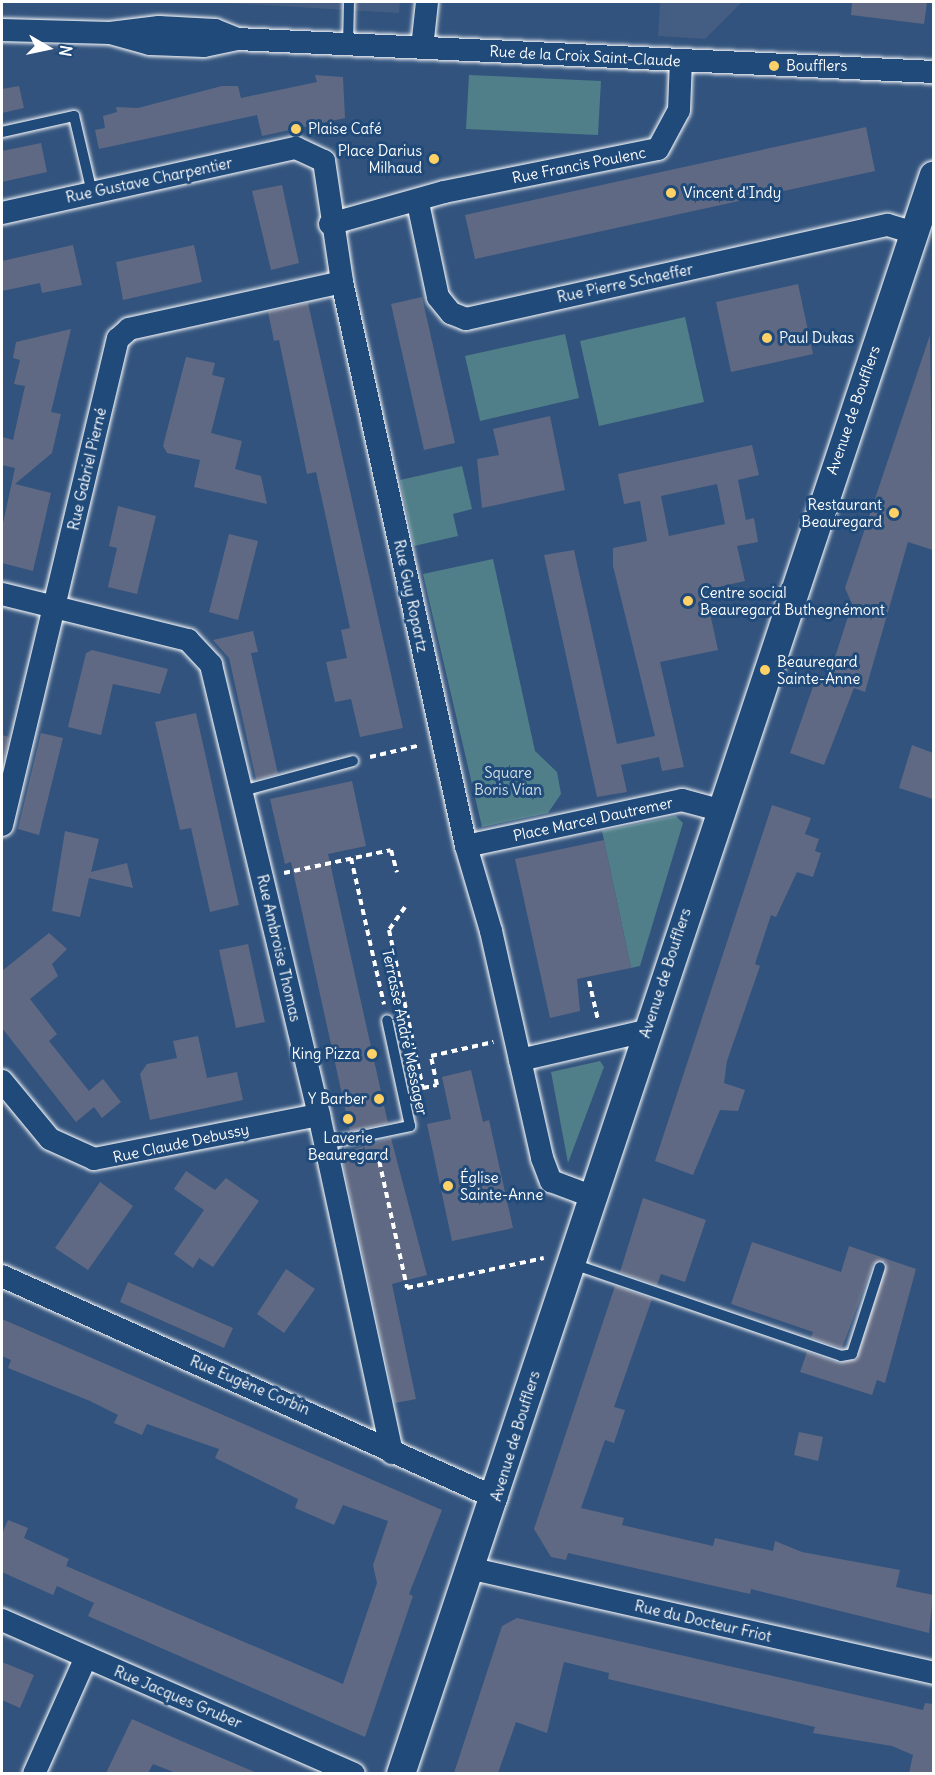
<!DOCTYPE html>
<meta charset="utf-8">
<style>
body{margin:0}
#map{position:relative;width:935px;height:1775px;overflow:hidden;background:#32537d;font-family:Delius,sans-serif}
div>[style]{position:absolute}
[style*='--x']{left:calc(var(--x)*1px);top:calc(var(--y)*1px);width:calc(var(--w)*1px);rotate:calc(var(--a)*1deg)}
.built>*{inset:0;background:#445d82}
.green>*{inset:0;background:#507f89}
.building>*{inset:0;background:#606983}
.path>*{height:4px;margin-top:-2px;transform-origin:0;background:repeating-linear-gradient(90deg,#fff 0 6px,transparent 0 10.5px)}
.roads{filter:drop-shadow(0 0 2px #fff) drop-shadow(0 0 2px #fff)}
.service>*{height:10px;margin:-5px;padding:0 5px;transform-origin:5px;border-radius:5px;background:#1f4a7a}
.minor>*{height:22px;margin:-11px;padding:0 11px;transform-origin:11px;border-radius:11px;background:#1f4a7a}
.tertiary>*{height:28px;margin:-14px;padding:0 14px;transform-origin:14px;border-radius:14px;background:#1f4a7a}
.dots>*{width:16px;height:16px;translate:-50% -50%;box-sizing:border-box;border:3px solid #1f4a7a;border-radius:50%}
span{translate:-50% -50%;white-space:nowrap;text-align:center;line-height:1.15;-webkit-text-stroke:6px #1f4a7a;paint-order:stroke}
.street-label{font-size:15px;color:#fff}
.poi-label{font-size:15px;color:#fff}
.left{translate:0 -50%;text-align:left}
.right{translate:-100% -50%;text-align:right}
.park-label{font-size:15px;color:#d3dfe2}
.frame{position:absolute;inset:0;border:3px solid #fff;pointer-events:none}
.north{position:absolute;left:18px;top:18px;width:60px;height:60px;-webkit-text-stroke:4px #1f4a7a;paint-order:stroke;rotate:99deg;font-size:16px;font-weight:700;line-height:24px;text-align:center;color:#fff}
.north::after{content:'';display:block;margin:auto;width:21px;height:27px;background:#fff;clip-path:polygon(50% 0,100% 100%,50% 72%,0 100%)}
</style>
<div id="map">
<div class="built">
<div style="clip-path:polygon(210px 2px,400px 2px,399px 13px)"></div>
<div style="clip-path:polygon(660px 2px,742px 2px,705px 39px,658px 36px)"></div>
</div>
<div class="green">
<div style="clip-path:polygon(469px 75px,601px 81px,598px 135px,466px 129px)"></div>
<div style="clip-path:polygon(685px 317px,704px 402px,599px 426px,580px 341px)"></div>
<div style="clip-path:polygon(565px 334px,579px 398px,480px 421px,465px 356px)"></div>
<div style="clip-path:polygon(462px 466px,472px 509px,453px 514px,458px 536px,414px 546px,400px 480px)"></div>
<div style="clip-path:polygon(493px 559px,535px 751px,557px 772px,561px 794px,548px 813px,482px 827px,423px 574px)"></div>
<div style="clip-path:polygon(676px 816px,683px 823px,640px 966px,631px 968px,602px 831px)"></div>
<div style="clip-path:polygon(600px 1061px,604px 1067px,568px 1163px,551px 1072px)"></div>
</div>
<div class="building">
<div style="clip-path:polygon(852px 2px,927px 2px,924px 24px,851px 15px)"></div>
<div style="clip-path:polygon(315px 75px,343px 77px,345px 118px,262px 136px,257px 115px,99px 149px,95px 130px,105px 128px,103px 116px,117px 112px,116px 107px,138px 108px,222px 86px,238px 86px,241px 98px,317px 82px)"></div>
<div style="clip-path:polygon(19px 86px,24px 108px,2px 113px,2px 89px)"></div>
<div style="clip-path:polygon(866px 127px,875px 171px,475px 259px,465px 215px)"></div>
<div style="clip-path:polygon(41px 143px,47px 172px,2px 182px,2px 151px)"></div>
<div style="clip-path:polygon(282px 185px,299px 263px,271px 270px,252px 191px)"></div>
<div style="clip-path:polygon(73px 245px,82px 285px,42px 293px,40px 283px,2px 291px,2px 261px)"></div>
<div style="clip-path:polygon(194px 245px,202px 282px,123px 300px,116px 262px)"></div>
<div style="clip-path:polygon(798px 284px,813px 354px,731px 372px,716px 302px)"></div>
<div style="clip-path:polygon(422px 297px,455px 443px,424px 450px,391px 304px)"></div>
<div style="clip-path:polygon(308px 303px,403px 728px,360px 737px,351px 699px,335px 702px,326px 662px,347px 658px,341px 630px,350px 628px,316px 472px,307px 474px,279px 340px,274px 341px,268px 312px)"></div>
<div style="clip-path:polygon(71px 329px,51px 412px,61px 414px,52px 453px,15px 484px,51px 493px,33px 571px,2px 563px,2px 528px,15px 468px,2px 465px,2px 437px,13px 440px,25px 386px,14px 384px,20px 360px,13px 358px,16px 342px)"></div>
<div style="clip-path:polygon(930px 335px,933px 550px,908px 542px,865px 692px,854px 688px,824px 765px,790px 753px,817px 675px,828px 679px,852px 604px,845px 588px)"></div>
<div style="clip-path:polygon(186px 357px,215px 363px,212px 375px,225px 378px,211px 433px,242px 441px,235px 469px,261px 476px,267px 504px,194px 487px,200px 460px,167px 453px,163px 446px)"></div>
<div style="clip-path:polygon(550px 416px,565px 490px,482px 508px,477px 459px,499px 455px,493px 429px)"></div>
<div style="clip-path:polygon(evenodd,752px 445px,759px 475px,738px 480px,746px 520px,754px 518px,758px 542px,737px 546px,745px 581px,705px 590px,718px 650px,660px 662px,684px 767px,662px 771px,659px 757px,621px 765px,627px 792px,597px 797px,544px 555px,574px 550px,617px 744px,655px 736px,613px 566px,613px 548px,647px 541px,640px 501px,624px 504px,618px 474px,752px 445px,717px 484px,725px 524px,669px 536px,661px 496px,717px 484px)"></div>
<div style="clip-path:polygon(118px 506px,156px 516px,137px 594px,108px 587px,117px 548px,109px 546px)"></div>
<div style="clip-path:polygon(229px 534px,258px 541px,238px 620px,209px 612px)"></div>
<div style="clip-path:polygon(253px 631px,258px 652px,251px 653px,278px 774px,256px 779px,229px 658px,213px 640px)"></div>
<div style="clip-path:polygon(92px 650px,168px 669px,160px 694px,113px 684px,101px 735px,68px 727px,86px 653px)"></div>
<div style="clip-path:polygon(196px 713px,239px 905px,210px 912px,191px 828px,180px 830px,155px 722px)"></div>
<div style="clip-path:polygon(41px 733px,63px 738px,39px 835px,18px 829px)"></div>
<div style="clip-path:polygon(2px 735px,9px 737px,4px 760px,2px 759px)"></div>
<div style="clip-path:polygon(912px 745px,933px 753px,933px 799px,899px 788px)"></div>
<div style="clip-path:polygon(352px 781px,366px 846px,328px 854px,388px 1123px,350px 1131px,291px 862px,285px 864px,270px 799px)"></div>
<div style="clip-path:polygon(772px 805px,811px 818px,805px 834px,819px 839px,815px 851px,821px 853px,813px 877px,797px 872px,776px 917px,771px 915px,755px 964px,760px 966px,727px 1061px,724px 1083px,745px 1090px,738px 1111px,720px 1110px,693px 1175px,655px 1161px)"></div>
<div style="clip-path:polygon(65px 831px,99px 839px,91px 872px,127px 863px,133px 888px,89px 878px,80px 917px,52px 911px)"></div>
<div style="clip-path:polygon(604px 840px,631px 968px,577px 979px,580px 1011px,550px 1018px,515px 859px)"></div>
<div style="clip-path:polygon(49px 933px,67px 949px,52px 964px,58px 976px,30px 999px,57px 1034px,49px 1041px,89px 1091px,103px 1079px,121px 1102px,102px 1118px,94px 1107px,76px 1122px,2px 1028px,2px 971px)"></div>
<div style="clip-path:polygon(248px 944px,265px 1022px,236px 1028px,219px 950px)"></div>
<div style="clip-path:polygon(198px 1036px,207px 1078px,237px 1072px,243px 1100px,150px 1120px,140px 1074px,147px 1064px,177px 1058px,173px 1041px)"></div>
<div style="clip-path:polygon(471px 1070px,483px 1122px,489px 1120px,513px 1228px,452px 1241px,427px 1124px,451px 1119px,442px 1077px)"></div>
<div style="clip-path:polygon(391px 1138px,427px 1275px,392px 1284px,416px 1399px,395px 1403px,341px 1153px)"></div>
<div style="clip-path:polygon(186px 1171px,215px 1190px,226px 1178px,259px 1201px,213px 1267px,199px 1258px,193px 1268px,174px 1254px,204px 1210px,174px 1189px)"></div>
<div style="clip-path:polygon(100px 1182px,133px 1206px,88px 1270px,55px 1248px)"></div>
<div style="clip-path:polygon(643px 1198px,706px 1220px,685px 1282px,661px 1274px,657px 1285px,620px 1272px)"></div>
<div style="clip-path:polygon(752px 1242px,841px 1272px,849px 1246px,916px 1269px,885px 1383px,877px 1380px,872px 1395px,800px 1372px,807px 1352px,839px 1363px,857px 1359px,886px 1262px,873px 1264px,842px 1348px,811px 1338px,813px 1332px,731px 1304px)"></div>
<div style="clip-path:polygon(286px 1269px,315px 1289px,284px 1333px,257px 1314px)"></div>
<div style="clip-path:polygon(128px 1282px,233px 1328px,224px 1348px,120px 1302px)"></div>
<div style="clip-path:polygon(615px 1286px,652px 1299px,614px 1407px,625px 1410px,614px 1443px,605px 1440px,581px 1508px,624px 1518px,622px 1525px,713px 1546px,715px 1538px,773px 1551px,775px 1541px,802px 1552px,900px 1570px,896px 1587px,933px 1595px,929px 1633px,751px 1589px,750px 1594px,568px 1553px,566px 1560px,551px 1557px,534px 1529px)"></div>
<div style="clip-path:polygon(2px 1319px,442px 1510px,409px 1594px,413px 1596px,365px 1737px,88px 1616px,94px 1603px,57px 1586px,53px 1595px,2px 1572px,2px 1534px,8px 1520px,28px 1528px,24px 1538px,69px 1559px,66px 1566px,343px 1684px,377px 1583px,373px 1565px,388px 1521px,343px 1505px,334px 1525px,295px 1508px,298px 1499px,215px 1458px,219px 1449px,147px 1424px,142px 1435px,114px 1423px,118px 1415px,90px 1401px,8px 1368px,11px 1360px,2px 1356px)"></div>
<div style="clip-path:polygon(799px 1432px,823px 1437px,818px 1461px,794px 1455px)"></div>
<div style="clip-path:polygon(517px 1618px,923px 1710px,925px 1703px,933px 1704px,933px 1773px,909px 1773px,913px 1755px,892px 1746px,813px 1733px,815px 1727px,608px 1679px,609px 1673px,564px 1662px,547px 1733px,516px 1722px,498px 1773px,454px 1773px,502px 1626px)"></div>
<div style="clip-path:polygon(2px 1662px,34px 1675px,20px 1708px,2px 1700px)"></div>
<div style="clip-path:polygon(132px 1719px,179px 1740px,257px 1773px,176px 1773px,153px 1764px,148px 1773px,106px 1773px)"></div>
</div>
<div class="path">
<div style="--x:370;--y:757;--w:52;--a:-13.2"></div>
<div style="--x:351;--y:858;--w:150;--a:77.3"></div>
<div style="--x:284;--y:873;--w:109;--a:-12.1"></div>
<div style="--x:391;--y:850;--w:23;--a:75"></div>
<div style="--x:405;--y:907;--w:28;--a:125"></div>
<div style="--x:389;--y:930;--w:162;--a:77.9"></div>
<div style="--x:423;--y:1088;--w:5;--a:169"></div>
<div style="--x:589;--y:981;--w:40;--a:77"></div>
<div style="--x:423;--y:1088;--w:14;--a:-12"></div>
<div style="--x:437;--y:1085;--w:30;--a:-102"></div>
<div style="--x:431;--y:1056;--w:64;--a:-12.7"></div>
<div style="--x:377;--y:1151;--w:140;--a:77.6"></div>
<div style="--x:407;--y:1288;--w:140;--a:-12.4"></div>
</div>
<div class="roads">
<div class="service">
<div style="--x:348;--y:45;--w:43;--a:-88.7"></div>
<div style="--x:2;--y:132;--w:74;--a:-12.5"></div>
<div style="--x:74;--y:116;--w:79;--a:76.8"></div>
<div style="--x:242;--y:791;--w:115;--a:-15.1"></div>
<div style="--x:324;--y:1144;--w:88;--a:-11.8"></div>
<div style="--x:410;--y:1126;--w:108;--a:-102.2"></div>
<div style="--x:573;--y:1264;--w:283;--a:18.9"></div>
<div style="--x:841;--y:1356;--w:11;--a:-10"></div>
<div style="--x:852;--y:1354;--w:91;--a:-72.2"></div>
</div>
<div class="minor">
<div style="--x:2;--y:30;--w:108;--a:1.6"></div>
<div style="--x:110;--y:33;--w:49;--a:-7"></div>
<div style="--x:159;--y:27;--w:56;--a:3.1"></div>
<div style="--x:215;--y:30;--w:22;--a:22"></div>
<div style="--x:110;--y:33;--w:41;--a:15.4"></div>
<div style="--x:150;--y:44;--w:54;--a:2.1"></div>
<div style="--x:204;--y:46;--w:34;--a:-12"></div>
<div style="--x:237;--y:39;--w:698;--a:2.71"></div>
<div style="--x:422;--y:48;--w:46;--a:-83.8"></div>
<div style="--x:418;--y:203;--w:96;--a:78"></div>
<div style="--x:438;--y:297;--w:21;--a:51"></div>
<div style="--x:451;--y:313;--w:16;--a:22"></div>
<div style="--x:466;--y:319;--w:432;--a:-12.6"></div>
<div style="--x:888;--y:225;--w:27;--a:17"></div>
<div style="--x:2;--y:213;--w:301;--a:-12.5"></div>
<div style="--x:296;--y:148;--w:31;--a:25"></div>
<div style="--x:324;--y:161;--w:122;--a:81.5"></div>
<div style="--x:342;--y:282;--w:577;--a:77.6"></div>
<div style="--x:466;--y:846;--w:89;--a:73.6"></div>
<div style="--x:491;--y:931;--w:233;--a:77.3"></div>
<div style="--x:542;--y:1158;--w:25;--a:69"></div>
<div style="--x:551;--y:1181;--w:43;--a:20.6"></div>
<div style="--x:330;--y:224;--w:118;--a:-15.7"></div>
<div style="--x:444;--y:192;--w:218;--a:-11.4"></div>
<div style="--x:658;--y:149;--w:44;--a:-61.7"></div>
<div style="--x:679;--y:110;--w:49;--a:-87.7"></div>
<div style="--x:2;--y:594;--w:192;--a:13.9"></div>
<div style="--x:188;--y:640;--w:34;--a:47"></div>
<div style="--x:211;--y:665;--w:463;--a:76.5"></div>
<div style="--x:319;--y:1115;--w:346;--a:77.8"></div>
<div style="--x:2;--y:825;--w:500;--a:-76.6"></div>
<div style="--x:118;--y:339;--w:15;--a:-42"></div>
<div style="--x:129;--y:329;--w:218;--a:-12.4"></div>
<div style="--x:466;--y:846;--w:221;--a:-12"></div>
<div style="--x:682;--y:800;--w:38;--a:15"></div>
<div style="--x:520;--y:1060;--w:129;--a:-13"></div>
<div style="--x:2;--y:1081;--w:75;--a:50.4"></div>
<div style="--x:50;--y:1139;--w:48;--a:24.4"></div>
<div style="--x:94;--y:1159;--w:229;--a:-11.1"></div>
<div style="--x:2;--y:1276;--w:542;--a:24.2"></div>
<div style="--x:473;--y:1569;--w:473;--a:12.7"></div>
<div style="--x:2;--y:1620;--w:384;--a:23.6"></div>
<div style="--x:34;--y:1774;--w:128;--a:-66"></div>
</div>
<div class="tertiary">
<div style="--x:401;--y:1774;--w:1685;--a:-71.57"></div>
</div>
</div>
<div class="dots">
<div style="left:774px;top:66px;background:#ffd166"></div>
<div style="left:296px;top:129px;background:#ffd166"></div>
<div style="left:434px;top:159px;background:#ffd166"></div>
<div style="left:671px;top:193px;background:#ffd166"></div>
<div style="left:767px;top:338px;background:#ffd166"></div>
<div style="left:894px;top:513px;background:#ffd166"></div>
<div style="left:688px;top:601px;background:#ffd166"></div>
<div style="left:765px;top:670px;background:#ffd166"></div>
<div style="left:372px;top:1054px;background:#ffd166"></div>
<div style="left:379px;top:1099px;background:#ffd166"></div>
<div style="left:348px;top:1119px;background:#ffd166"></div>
<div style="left:448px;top:1186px;background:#ffd166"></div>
</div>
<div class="street-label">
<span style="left:585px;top:56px;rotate:3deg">Rue de la Croix Saint-Claude</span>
<span style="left:579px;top:165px;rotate:-11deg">Rue Francis Poulenc</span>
<span style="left:149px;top:180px;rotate:-12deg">Rue Gustave Charpentier</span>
<span style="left:625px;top:283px;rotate:-12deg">Rue Pierre Schaeffer</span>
<span style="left:853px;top:410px;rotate:-71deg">Avenue de Boufflers</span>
<span style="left:87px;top:469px;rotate:-77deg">Rue Gabriel Pierné</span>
<span style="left:411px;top:596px;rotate:78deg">Rue Guy Ropartz</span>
<span style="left:593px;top:819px;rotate:-12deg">Place Marcel Dautremer</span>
<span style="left:279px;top:948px;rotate:77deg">Rue Ambroise Thomas</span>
<span style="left:665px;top:973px;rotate:-72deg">Avenue de Boufflers</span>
<span style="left:405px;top:1032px;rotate:78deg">Terrasse André Messager</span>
<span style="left:181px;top:1143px;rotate:-12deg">Rue Claude Debussy</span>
<span style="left:250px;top:1385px;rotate:23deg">Rue Eugène Corbin</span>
<span style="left:515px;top:1436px;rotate:-73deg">Avenue de Boufflers</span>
<span style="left:703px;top:1621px;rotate:13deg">Rue du Docteur Friot</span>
<span style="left:178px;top:1697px;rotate:23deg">Rue Jacques Gruber</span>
</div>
<div class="poi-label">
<span class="left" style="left:786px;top:66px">Boufflers</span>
<span class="left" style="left:308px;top:129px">Plaise Café</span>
<span class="right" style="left:422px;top:159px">Place Darius<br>Milhaud</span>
<span class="left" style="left:683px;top:193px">Vincent d'Indy</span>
<span class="left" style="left:779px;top:338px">Paul Dukas</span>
<span class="right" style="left:882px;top:513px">Restaurant<br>Beauregard</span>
<span class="left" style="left:700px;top:601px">Centre social<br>Beauregard Buthegnémont</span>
<span class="left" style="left:777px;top:670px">Beauregard<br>Sainte-Anne</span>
<span class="right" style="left:360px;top:1054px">King Pizza</span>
<span class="right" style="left:367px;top:1099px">Y Barber</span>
<span style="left:348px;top:1146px">Laverie<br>Beauregard</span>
<span class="left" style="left:460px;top:1186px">Église<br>Sainte-Anne</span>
</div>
<div class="park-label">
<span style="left:508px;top:781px">Square<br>Boris Vian</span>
</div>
<div class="frame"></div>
<div class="north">N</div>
</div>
